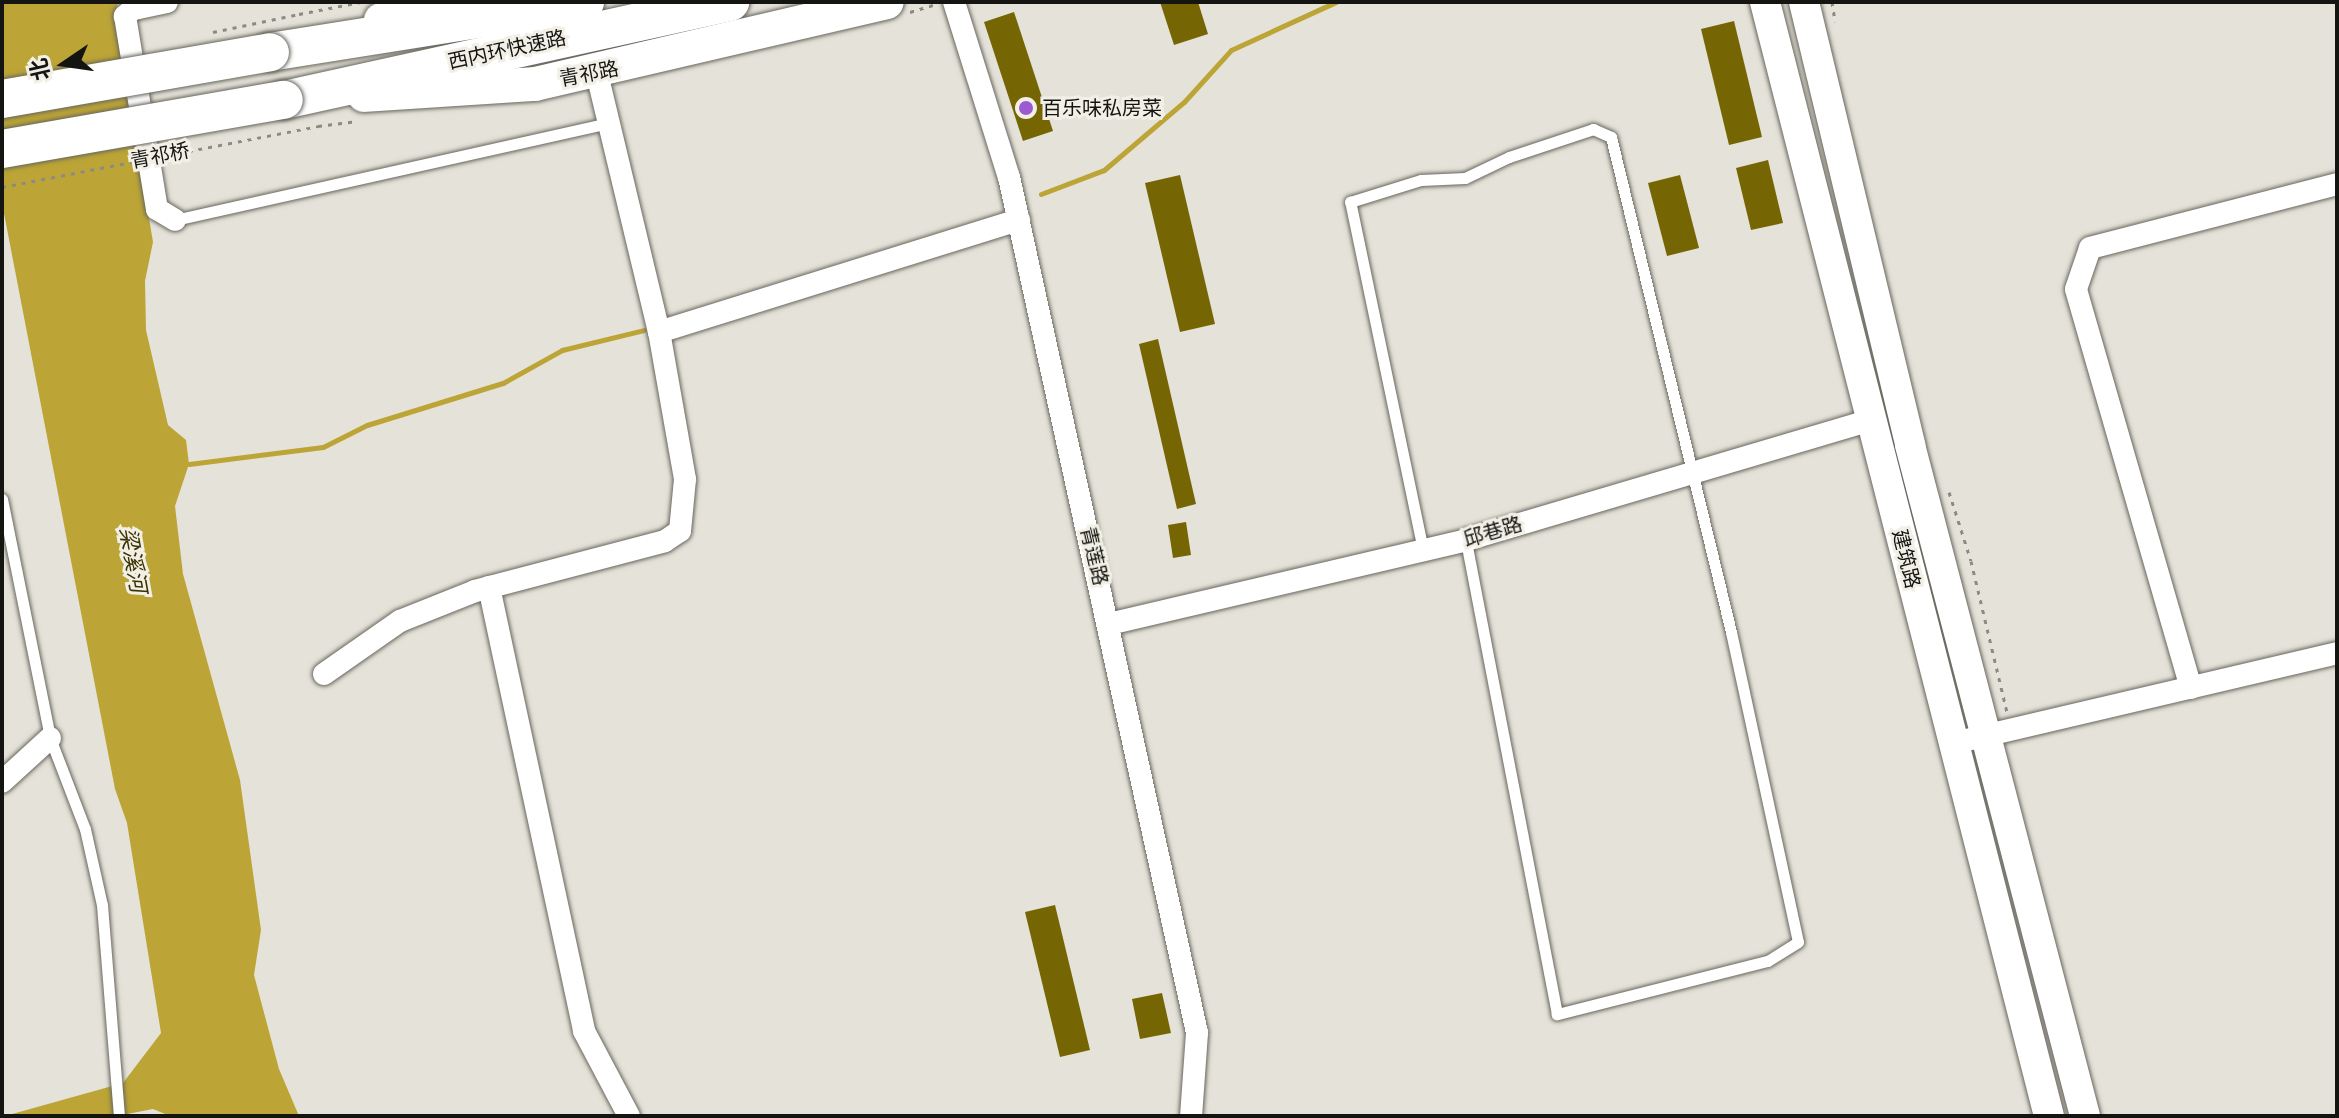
<!DOCTYPE html>
<meta charset="utf-8">
<style>
body{margin:0}
#map{position:relative;width:2339px;height:1118px;overflow:hidden;background:#e5e3d9;font-family:"Fira Sans","Noto Sans SC",sans-serif}
div>[style]{position:absolute}
[style*='--x']{left:calc(var(--x)*1px);top:calc(var(--y)*1px);width:calc(var(--w)*1px);rotate:calc(var(--a)*1deg)}
.water>*{inset:0;background:#bca536}
.stream>*{height:5px;margin:-2.5px;padding:0 2.5px;transform-origin:2.5px;border-radius:2.5px;background:#bca536}
.building>*{inset:0;background:#766503}
.path>*{height:3px;margin-top:-1.5px;transform-origin:0;background:repeating-linear-gradient(90deg,#8b8a83 0 4px,transparent 0 10px)}
.roads{filter:drop-shadow(0 0 2px #68665e) drop-shadow(0 0 2px #68665e)}
.lane>*{height:11px;margin:-5.5px;padding:0 5.5px;transform-origin:5.5px;border-radius:5.5px;background:#fff}
.street>*{height:22px;margin:-11px;padding:0 11px;transform-origin:11px;border-radius:11px;background:#fff}
.secondary>*{height:30px;margin:-15px;padding:0 15px;transform-origin:15px;border-radius:15px;background:#fff}
.primary>*{height:34px;margin:-17px;padding:0 17px;transform-origin:17px;border-radius:17px;background:#fff}
.highway>*{height:38px;margin:-19px;padding:0 19px;transform-origin:19px;border-radius:19px;background:#fff}
.path-bridge>*{height:3px;margin-top:-1.5px;transform-origin:0;background:repeating-linear-gradient(90deg,#8b8a83 0 4px,transparent 0 10px)}
.bridges{filter:drop-shadow(0 0 2px #68665e) drop-shadow(0 0 2px #68665e)}
.highway-bridge>*{height:38px;margin:-19px;padding:0 19px;transform-origin:19px;border-radius:19px;background:#fff}
.dots>*{width:22px;height:22px;translate:-50% -50%;box-sizing:border-box;border:4px solid #f2f0e6;border-radius:50%}
span{translate:-50% -50%;white-space:nowrap;text-align:center;line-height:1.15;-webkit-text-stroke:6px #f2f0e6;paint-order:stroke}
.street-label{font-size:20px;color:#141411}
.poi-label{font-size:20px;color:#141411}
.left{translate:0 -50%;text-align:left}
.water-label{font-size:22px;color:#3b3202;font-style:italic}
.frame{position:absolute;inset:0;border:4px solid #141411;pointer-events:none}
.north{position:absolute;left:24px;top:24px;width:80px;height:80px;-webkit-text-stroke:6px #f2f0e6;paint-order:stroke;rotate:257deg;font-size:22px;font-weight:700;line-height:32px;text-align:center;color:#141411}
.north::after{content:'';display:block;margin:auto;width:28px;height:36px;background:#141411;clip-path:polygon(50% 0,100% 100%,50% 72%,0 100%)}
</style>
<div id="map">
<div class="water">
<div style="clip-path:polygon(2px 2px,118px 2px,115px 15px,153px 242px,145px 281px,146px 330px,168px 425px,186px 440px,189px 464px,175px 506px,183px 574px,240px 780px,261px 930px,254px 975px,279px 1069px,299px 1116px,170px 1116px,153px 1109px,117px 1116px,5px 1116px,123px 1083px,161px 1033px,127px 823px,115px 789px,2px 203px)"></div>
</div>
<div class="stream">
<div style="--x:1041;--y:194;--w:67;--a:-20.9"></div>
<div style="--x:1104;--y:170;--w:105;--a:-40.4"></div>
<div style="--x:1184;--y:102;--w:70;--a:-47.9"></div>
<div style="--x:1231;--y:50;--w:115;--a:-24.6"></div>
<div style="--x:189;--y:464;--w:135;--a:-7.2"></div>
<div style="--x:323;--y:447;--w:49;--a:-26.6"></div>
<div style="--x:367;--y:425;--w:142;--a:-17.2"></div>
<div style="--x:503;--y:383;--w:68;--a:-29.2"></div>
<div style="--x:562;--y:350;--w:84;--a:-13.7"></div>
</div>
<div class="building">
<div style="clip-path:polygon(1160px 2px,1198px 2px,1208px 34px,1174px 45px)"></div>
<div style="clip-path:polygon(1014px 12px,1053px 131px,1023px 141px,984px 22px)"></div>
<div style="clip-path:polygon(1734px 21px,1762px 137px,1729px 145px,1701px 29px)"></div>
<div style="clip-path:polygon(1768px 160px,1783px 223px,1751px 230px,1736px 168px)"></div>
<div style="clip-path:polygon(1180px 175px,1215px 324px,1180px 332px,1145px 183px)"></div>
<div style="clip-path:polygon(1680px 175px,1699px 248px,1667px 256px,1648px 183px)"></div>
<div style="clip-path:polygon(1158px 339px,1196px 504px,1177px 509px,1139px 344px)"></div>
<div style="clip-path:polygon(1186px 522px,1191px 555px,1173px 558px,1168px 525px)"></div>
<div style="clip-path:polygon(1055px 905px,1090px 1050px,1060px 1057px,1025px 912px)"></div>
<div style="clip-path:polygon(1162px 993px,1171px 1033px,1140px 1039px,1132px 999px)"></div>
</div>
<div class="path">
<div style="--x:1832;--y:2;--w:20;--a:81"></div>
<div style="--x:910;--y:12;--w:24;--a:-17"></div>
<div style="--x:299;--y:14;--w:63;--a:-11"></div>
<div style="--x:318;--y:126;--w:40;--a:-7.1"></div>
<div style="--x:1949;--y:492;--w:72;--a:72.3"></div>
<div style="--x:1971;--y:561;--w:155;--a:76.6"></div>
</div>
<div class="roads">
<div class="lane">
<div style="--x:175;--y:220;--w:444;--a:-12.6"></div>
<div style="--x:2;--y:499;--w:244;--a:78.6"></div>
<div style="--x:50;--y:738;--w:97;--a:69"></div>
<div style="--x:85;--y:829;--w:78;--a:77.4"></div>
<div style="--x:102;--y:905;--w:212;--a:85.4"></div>
<div style="--x:1423;--y:550;--w:356;--a:-101.8"></div>
<div style="--x:1350;--y:202;--w:74;--a:-17.2"></div>
<div style="--x:1421;--y:180;--w:44;--a:-2.6"></div>
<div style="--x:1465;--y:178;--w:49;--a:-25.5"></div>
<div style="--x:1509;--y:157;--w:89;--a:-18.4"></div>
<div style="--x:1593;--y:129;--w:20;--a:24"></div>
<div style="--x:1611;--y:137;--w:509;--a:76.37"></div>
<div style="--x:1731;--y:632;--w:317;--a:77.8"></div>
<div style="--x:1798;--y:942;--w:36;--a:148"></div>
<div style="--x:1767;--y:961;--w:217;--a:165.8"></div>
<div style="--x:1557;--y:1014;--w:483;--a:-100.9"></div>
</div>
<div class="street">
<div style="--x:167;--y:2;--w:35;--a:168"></div>
<div style="--x:133;--y:9;--w:11;--a:139"></div>
<div style="--x:125;--y:16;--w:196;--a:80.6"></div>
<div style="--x:157;--y:209;--w:21;--a:31"></div>
<div style="--x:954;--y:2;--w:183;--a:72.6"></div>
<div style="--x:1009;--y:177;--w:876;--a:77.61"></div>
<div style="--x:1197;--y:1033;--w:83;--a:94.1"></div>
<div style="--x:659;--y:332;--w:377;--a:-17.3"></div>
<div style="--x:489;--y:587;--w:454;--a:77.9"></div>
<div style="--x:584;--y:1031;--w:96;--a:62.1"></div>
<div style="--x:1109;--y:624;--w:367;--a:-13.2"></div>
<div style="--x:1466;--y:540;--w:422;--a:-16.5"></div>
<div style="--x:324;--y:674;--w:93;--a:-34.9"></div>
<div style="--x:400;--y:621;--w:81;--a:-21.8"></div>
<div style="--x:475;--y:591;--w:196;--a:-14.7"></div>
<div style="--x:665;--y:541;--w:18;--a:-34"></div>
<div style="--x:680;--y:531;--w:52;--a:-84.5"></div>
<div style="--x:685;--y:479;--w:149;--a:-100"></div>
<div style="--x:659;--y:332;--w:266;--a:-103.5"></div>
<div style="--x:2191;--y:688;--w:415;--a:-106.1"></div>
<div style="--x:2076;--y:289;--w:43;--a:-71.1"></div>
<div style="--x:2090;--y:248;--w:255;--a:-14.5"></div>
<div style="--x:1954;--y:743;--w:393;--a:-13.2"></div>
<div style="--x:2;--y:782;--w:65;--a:-42.5"></div>
</div>
<div class="secondary">
<div style="--x:1765;--y:2;--w:1150;--a:75.7"></div>
<div style="--x:1804;--y:2;--w:456;--a:76.5"></div>
<div style="--x:1910;--y:445;--w:693;--a:75.38"></div>
</div>
<div class="primary">
<div style="--x:381;--y:20;--w:67;--a:-15.5"></div>
<div style="--x:364;--y:95;--w:171;--a:-3.7"></div>
<div style="--x:535;--y:84;--w:361;--a:-13.1"></div>
</div>
<div class="highway">
<div style="--x:270;--y:52;--w:319;--a:-9"></div>
<div style="--x:284;--y:100;--w:457;--a:-12.4"></div>
</div>
</div>
<div class="path-bridge">
<div style="--x:213;--y:32;--w:88;--a:-11.8"></div>
<div style="--x:2;--y:187;--w:322;--a:-10.9"></div>
</div>
<div class="bridges">
<div class="highway-bridge">
<div style="--x:2;--y:99;--w:272;--a:-9.9"></div>
<div style="--x:2;--y:149;--w:286;--a:-9.9"></div>
</div>
</div>
<div class="dots">
<div style="left:1026px;top:108px;background:#9b5acf"></div>
</div>
<div class="street-label">
<span style="left:507px;top:50px;rotate:-12deg">西内环快速路</span>
<span style="left:589px;top:74px;rotate:-11deg">青祁路</span>
<span style="left:160px;top:156px;rotate:-11deg">青祁桥</span>
<span style="left:1493px;top:532px;rotate:-16deg">邱巷路</span>
<span style="left:1094px;top:556px;rotate:77deg">青莲路</span>
<span style="left:1906px;top:559px;rotate:76deg">建筑路</span>
</div>
<div class="poi-label">
<span class="left" style="left:1042px;top:108px">百乐味私房菜</span>
</div>
<div class="water-label">
<span style="left:133px;top:560px;rotate:80deg">梁溪河</span>
</div>
<div class="frame"></div>
<div class="north">北</div>
</div>
